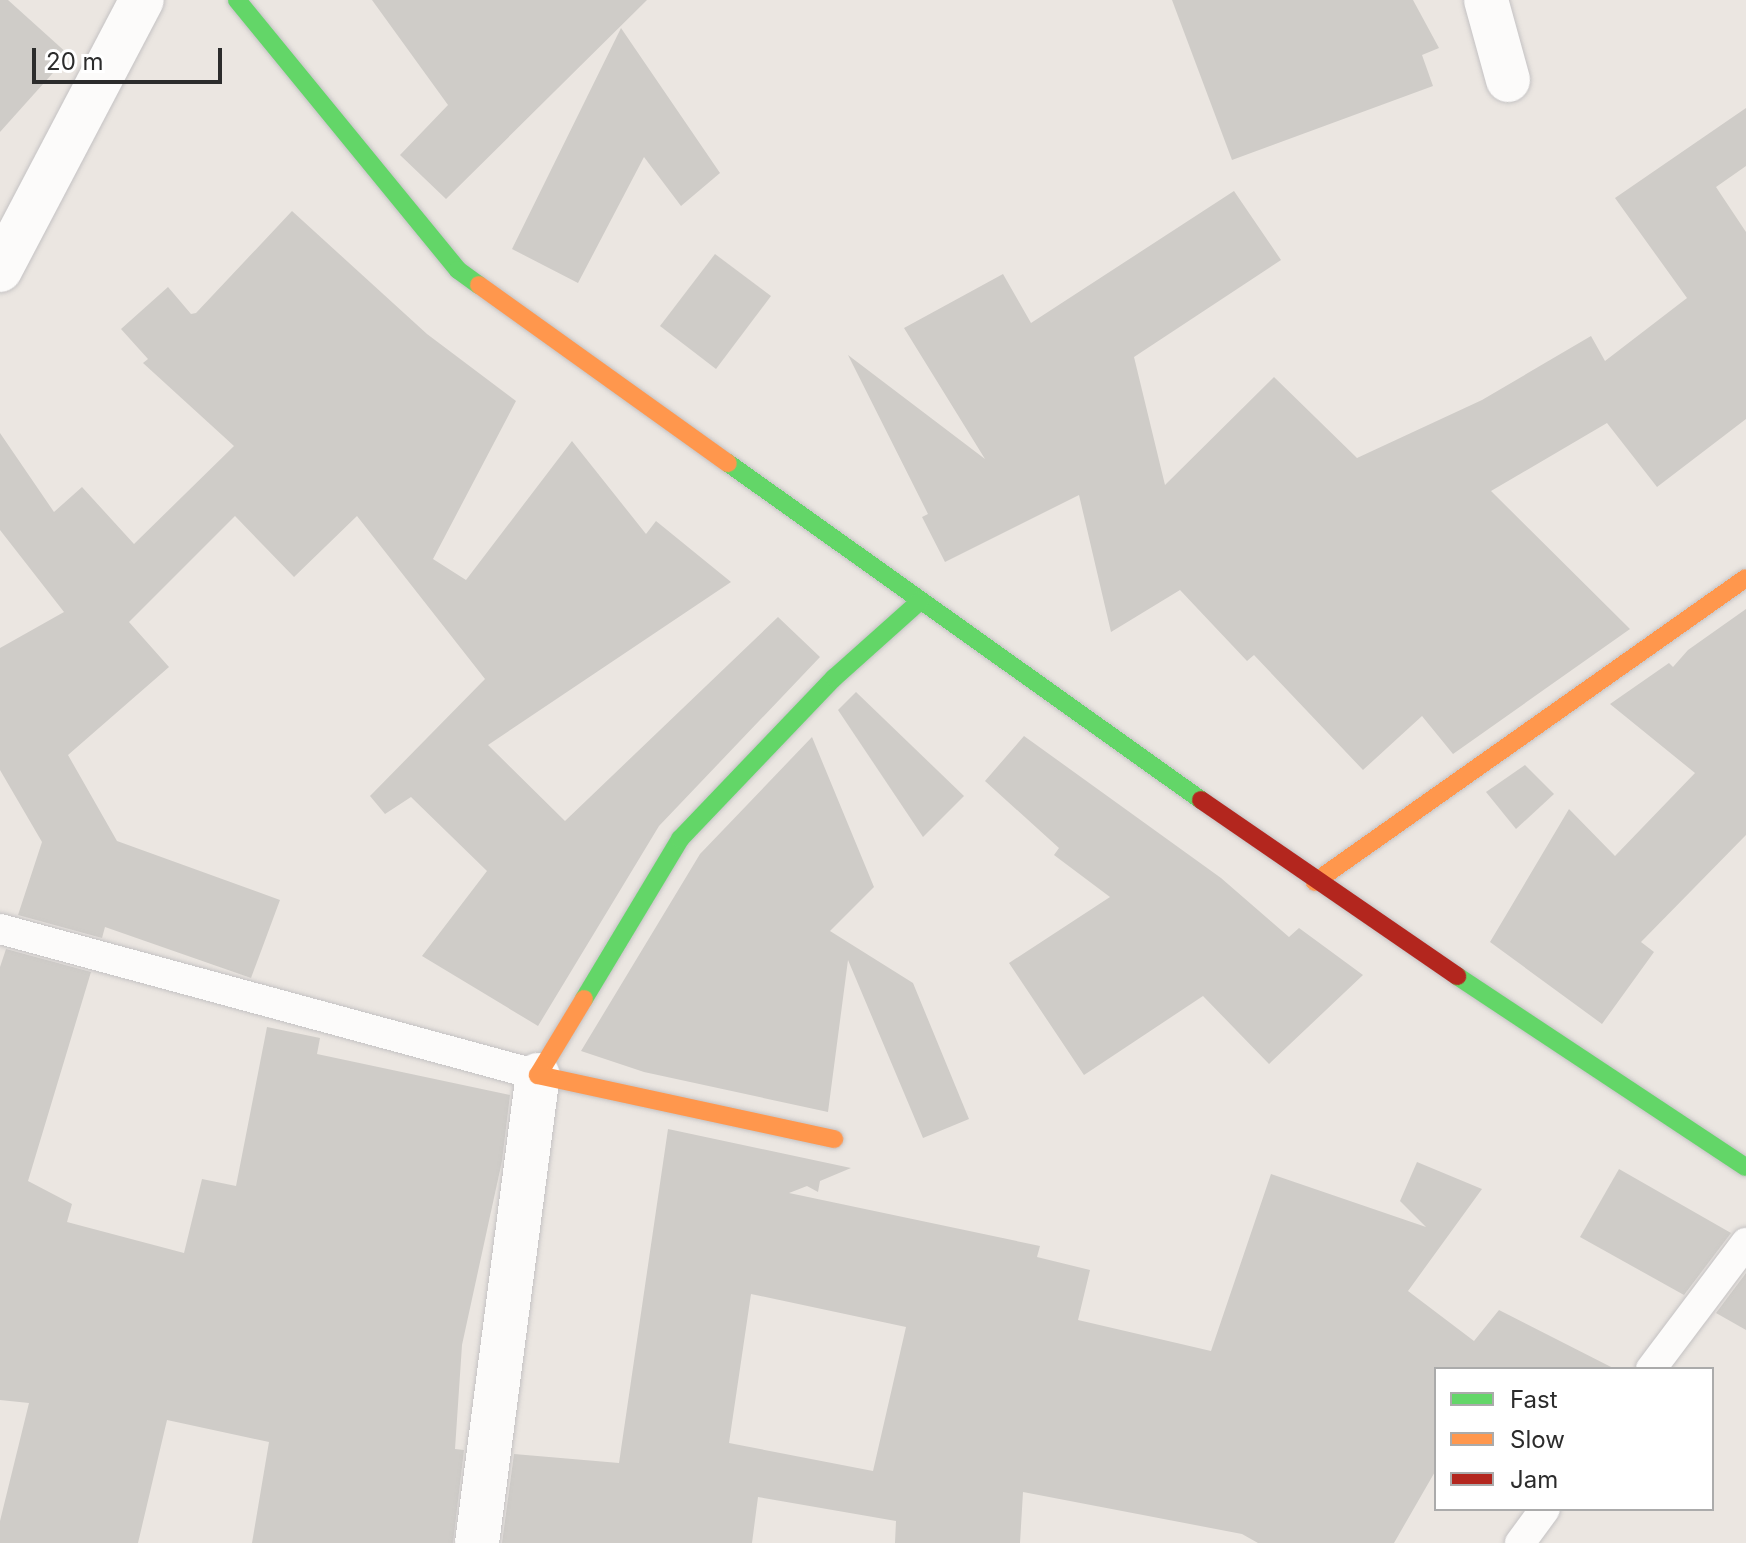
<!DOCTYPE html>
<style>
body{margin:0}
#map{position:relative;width:1746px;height:1543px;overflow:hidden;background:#ebe6e1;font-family:Inter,sans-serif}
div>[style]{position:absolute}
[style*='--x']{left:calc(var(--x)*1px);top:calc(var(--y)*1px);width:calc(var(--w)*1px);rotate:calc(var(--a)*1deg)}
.building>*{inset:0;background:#cfccc8}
.roads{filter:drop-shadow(0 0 2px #c4c2c3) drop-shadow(0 0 2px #c4c2c3)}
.lane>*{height:30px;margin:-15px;padding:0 15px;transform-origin:15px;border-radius:15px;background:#fcfbfa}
.street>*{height:44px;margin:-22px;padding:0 22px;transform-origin:22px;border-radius:22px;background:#fcfbfa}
.fast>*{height:18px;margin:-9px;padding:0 9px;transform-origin:9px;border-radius:9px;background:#63d668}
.slow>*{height:18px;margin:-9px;padding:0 9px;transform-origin:9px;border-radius:9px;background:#ff974d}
.jam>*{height:18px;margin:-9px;padding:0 9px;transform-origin:9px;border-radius:9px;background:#b3261e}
span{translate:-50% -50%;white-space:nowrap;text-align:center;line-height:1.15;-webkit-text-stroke:7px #fff;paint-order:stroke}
.legend{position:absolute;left:1434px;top:1367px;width:280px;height:144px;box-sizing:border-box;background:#fff;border:2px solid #ababab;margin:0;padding:10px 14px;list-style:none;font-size:24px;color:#2c2c2c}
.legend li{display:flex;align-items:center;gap:16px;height:40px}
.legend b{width:40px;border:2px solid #ababab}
.scale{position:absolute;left:32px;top:48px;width:190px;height:36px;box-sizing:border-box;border:4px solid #2c2c2c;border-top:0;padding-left:10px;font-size:24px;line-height:28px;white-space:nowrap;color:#2c2c2c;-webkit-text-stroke:6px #fff;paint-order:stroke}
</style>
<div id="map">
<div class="building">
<div style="clip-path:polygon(0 0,8px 0,69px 55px,0 132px)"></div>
<div style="clip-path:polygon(372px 0,647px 0,446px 199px,400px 155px,448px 105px)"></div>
<div style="clip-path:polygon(1172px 0,1413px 0,1439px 48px,1422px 55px,1433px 86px,1232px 160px)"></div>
<div style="clip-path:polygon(621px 28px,720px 173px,681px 206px,644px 157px,578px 283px,512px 249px)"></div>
<div style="clip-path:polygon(1746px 108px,1746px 166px,1716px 187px,1746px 232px,1746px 419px,1657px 487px,1607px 423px,1491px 491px,1630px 629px,1453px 754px,1422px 716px,1363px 770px,1254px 655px,1247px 661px,1180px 590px,1111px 632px,1079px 495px,945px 562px,922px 517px,928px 514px,848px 355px,985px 459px,904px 328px,1003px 274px,1031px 323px,1234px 191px,1281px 260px,1134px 357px,1165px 485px,1274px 377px,1357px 458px,1482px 400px,1591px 336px,1605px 361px,1687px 298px,1615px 198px)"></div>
<div style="clip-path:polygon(292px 211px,427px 334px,516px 401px,433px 559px,466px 580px,572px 441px,646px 534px,656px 521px,731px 582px,488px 745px,565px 821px,778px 617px,820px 657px,659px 826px,538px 1026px,422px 956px,487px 871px,411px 797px,385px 814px,370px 796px,485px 679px,357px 516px,294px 577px,235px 516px,129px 622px,169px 667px,68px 755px,117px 841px,280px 900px,251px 978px,105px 927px,102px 938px,18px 915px,42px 842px,0 770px,0 648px,64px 612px,0 530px,0 433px,54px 512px,82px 487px,134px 544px,234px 446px,143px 363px,148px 359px,121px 329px,168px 287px,191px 314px,196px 313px)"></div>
<div style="clip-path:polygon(715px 254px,771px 296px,716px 369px,660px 326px)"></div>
<div style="clip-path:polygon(1746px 609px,1746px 835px,1641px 942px,1654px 952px,1602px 1024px,1490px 942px,1569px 809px,1615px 856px,1695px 773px,1610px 704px,1669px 663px,1673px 667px,1688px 650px)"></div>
<div style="clip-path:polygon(856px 692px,964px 796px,923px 837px,838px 710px)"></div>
<div style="clip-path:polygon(1024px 736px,1221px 878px,1289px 937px,1299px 928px,1363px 975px,1269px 1064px,1203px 996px,1084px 1075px,1009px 963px,1110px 897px,1054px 855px,1059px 848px,985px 781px)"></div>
<div style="clip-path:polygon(812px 737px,874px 887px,830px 931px,913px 983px,969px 1119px,923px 1138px,848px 960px,828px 1112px,644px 1072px,581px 1051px,700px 854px)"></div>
<div style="clip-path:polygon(1525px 765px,1554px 794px,1516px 829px,1486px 792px)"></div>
<div style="clip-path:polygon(6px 949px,91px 972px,28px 1181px,72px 1204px,67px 1222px,184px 1253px,202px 1179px,236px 1186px,267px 1027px,320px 1038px,317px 1054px,510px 1095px,502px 1161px,462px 1345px,455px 1449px,464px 1450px,453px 1543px,252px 1543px,269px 1442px,167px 1420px,138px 1543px,0 1543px,0 1521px,29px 1403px,0 1400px,0 967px)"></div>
<div style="clip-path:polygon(evenodd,668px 1129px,851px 1168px,820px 1181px,818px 1192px,807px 1186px,789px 1193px,1040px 1246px,1037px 1257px,1090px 1270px,1078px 1320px,1211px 1351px,1271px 1174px,1426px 1227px,1400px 1201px,1417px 1162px,1482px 1189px,1408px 1291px,1474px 1341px,1499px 1310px,1615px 1369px,1436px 1369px,1436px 1470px,1394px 1543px,1258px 1543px,1242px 1534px,1023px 1492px,1020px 1543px,895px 1543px,896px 1521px,758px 1497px,752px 1543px,502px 1543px,514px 1454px,619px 1463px,668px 1129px,751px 1294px,906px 1327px,873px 1471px,729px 1443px,751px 1294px)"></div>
<div style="clip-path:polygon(1619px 1169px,1731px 1233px,1684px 1295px,1580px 1237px)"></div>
<div style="clip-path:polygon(1746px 1273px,1746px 1330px,1716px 1313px)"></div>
</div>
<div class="roads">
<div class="lane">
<div style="--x:0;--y:929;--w:557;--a:15.18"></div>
<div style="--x:1651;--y:1369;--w:158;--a:-53"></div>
<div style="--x:1520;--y:1543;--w:42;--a:-53.7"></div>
</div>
<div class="street">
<div style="--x:1486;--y:0;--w:83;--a:74.6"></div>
<div style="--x:0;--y:270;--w:305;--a:-62.3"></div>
<div style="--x:477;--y:1543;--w:472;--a:-82.6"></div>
</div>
<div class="fast">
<div style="--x:237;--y:0;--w:349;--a:50.7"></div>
<div style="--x:458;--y:270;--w:26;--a:36"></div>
<div style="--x:728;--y:463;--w:581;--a:35.47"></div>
<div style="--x:1457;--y:976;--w:346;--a:33.5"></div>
<div style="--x:584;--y:999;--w:187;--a:-59"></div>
<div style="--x:680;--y:839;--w:223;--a:-46.3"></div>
<div style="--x:834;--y:678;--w:115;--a:-41.8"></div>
</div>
<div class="slow">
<div style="--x:479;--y:285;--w:306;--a:35.6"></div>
<div style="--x:1315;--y:882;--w:527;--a:-35.2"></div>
<div style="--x:584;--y:999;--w:89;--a:121.2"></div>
<div style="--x:538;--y:1075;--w:303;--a:12.2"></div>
</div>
<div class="jam">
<div style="--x:1201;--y:800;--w:311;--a:34.5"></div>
</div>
</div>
<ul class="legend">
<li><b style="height:10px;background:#63d668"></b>Fast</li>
<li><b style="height:10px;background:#ff974d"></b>Slow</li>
<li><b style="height:10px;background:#b3261e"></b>Jam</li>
</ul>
<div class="scale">20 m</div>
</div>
